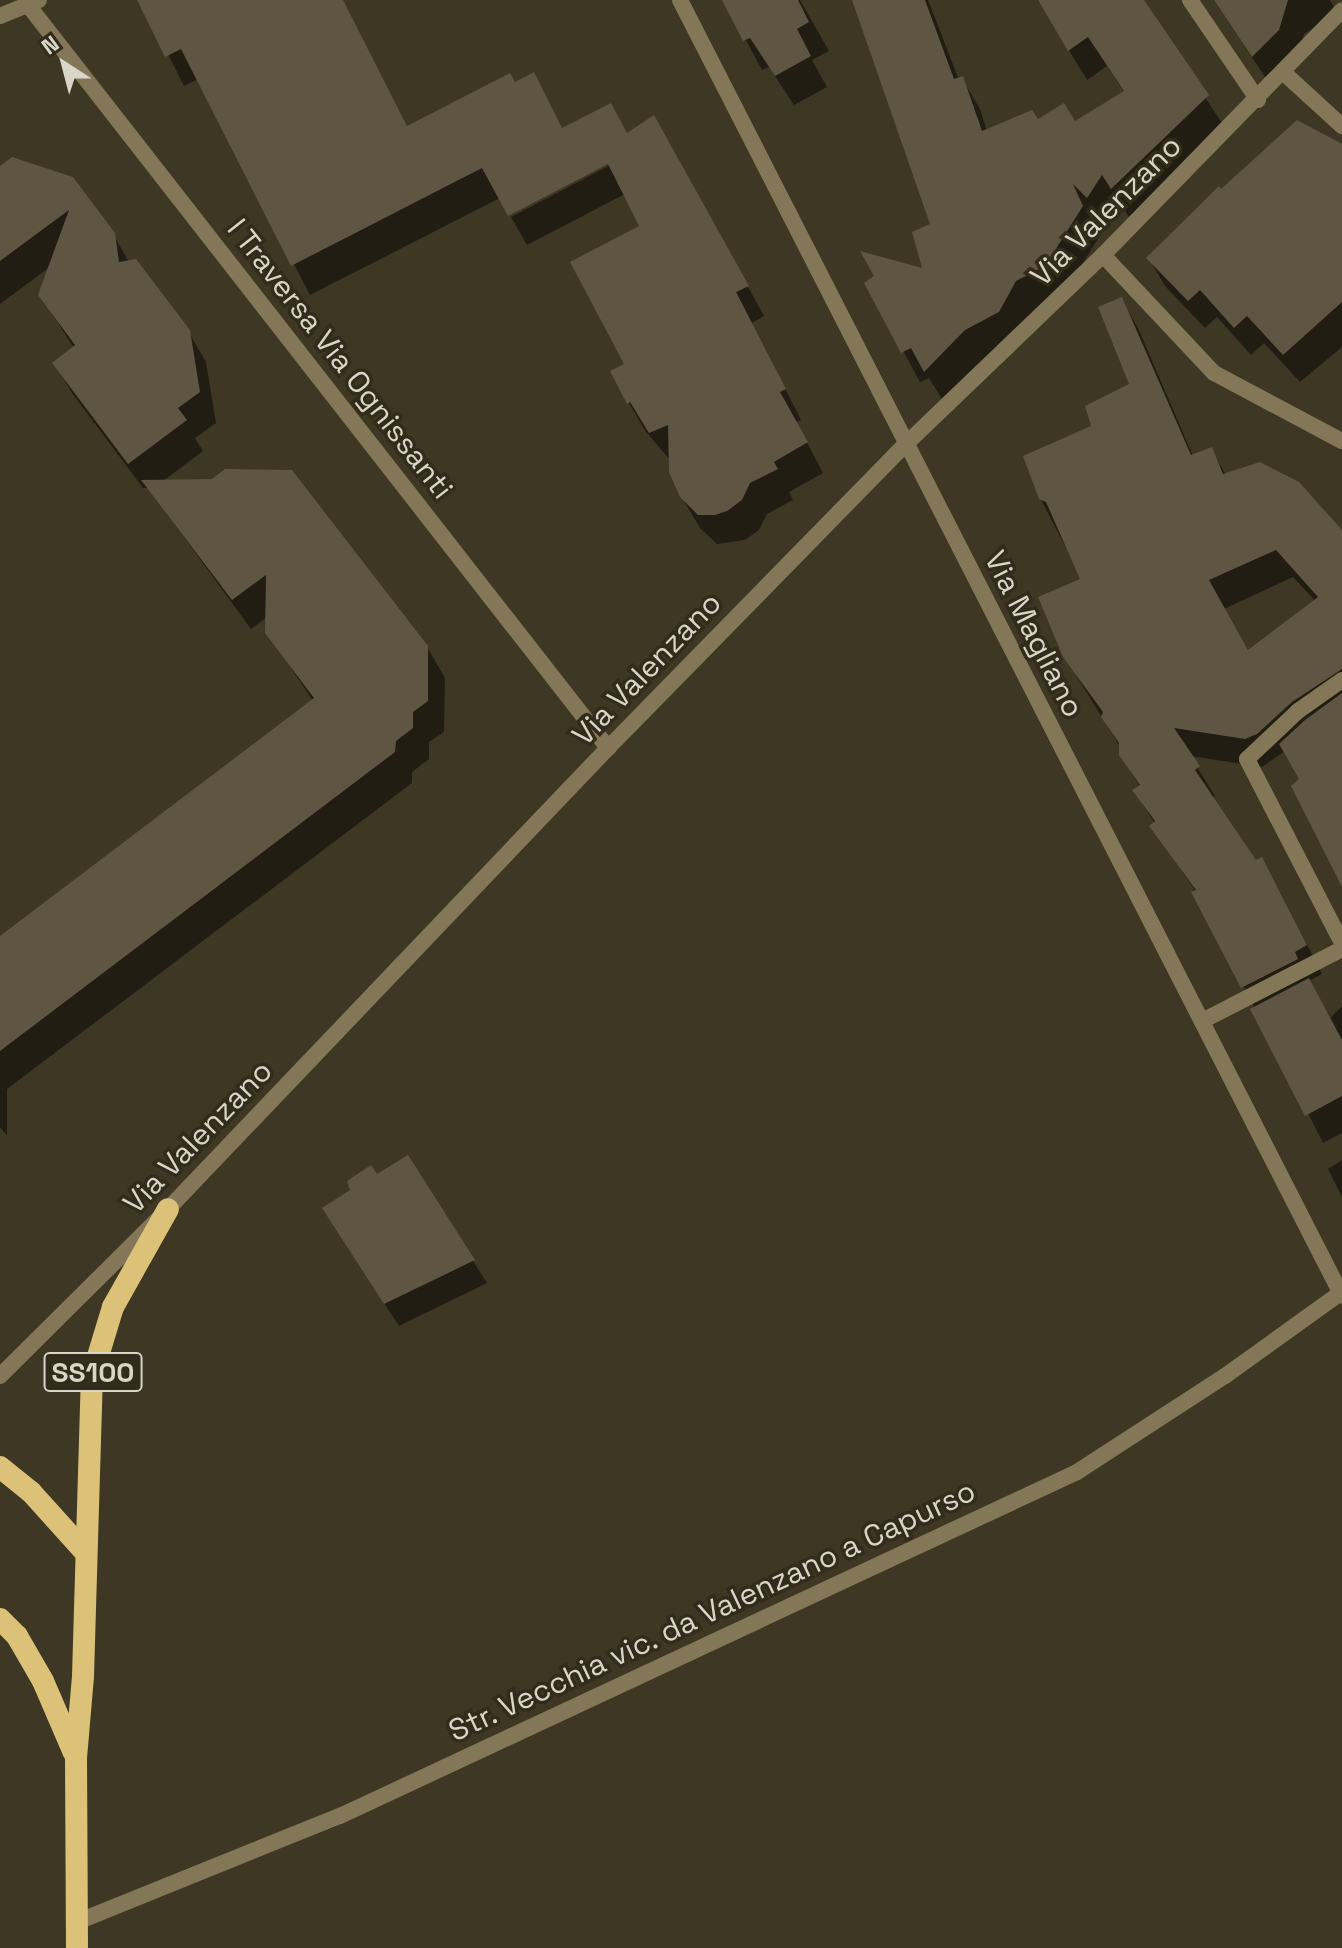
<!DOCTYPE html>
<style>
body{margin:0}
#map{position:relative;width:1342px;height:1948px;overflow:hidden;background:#3e3723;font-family:"Space Grotesk",sans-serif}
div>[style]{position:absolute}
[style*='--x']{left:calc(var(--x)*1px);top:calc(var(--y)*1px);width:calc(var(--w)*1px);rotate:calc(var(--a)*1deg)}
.shadow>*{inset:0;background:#0007}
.building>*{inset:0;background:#5e5642}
.minor>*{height:16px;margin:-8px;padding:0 8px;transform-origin:8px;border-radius:8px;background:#837758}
.tertiary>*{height:16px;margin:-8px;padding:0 8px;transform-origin:8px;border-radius:8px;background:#837758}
.trunk>*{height:22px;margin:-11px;padding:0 11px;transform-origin:11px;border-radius:11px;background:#dcc179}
span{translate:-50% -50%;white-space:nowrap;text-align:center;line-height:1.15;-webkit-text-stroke:7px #332c1a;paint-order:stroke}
.shield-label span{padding:2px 6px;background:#332c1a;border:2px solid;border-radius:6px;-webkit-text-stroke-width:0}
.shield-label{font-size:28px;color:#d9d5c9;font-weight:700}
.street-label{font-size:30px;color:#d9d5c9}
.north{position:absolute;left:24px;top:24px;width:80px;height:80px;-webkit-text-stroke:6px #332c1a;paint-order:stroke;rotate:324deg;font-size:22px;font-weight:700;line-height:32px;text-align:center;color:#d9d5c9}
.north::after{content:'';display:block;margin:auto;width:28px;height:36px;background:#d9d5c9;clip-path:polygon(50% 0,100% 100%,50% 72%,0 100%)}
</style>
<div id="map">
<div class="shadow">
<div style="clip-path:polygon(141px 0,342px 0,408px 128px,514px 84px,563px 130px,628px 135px,671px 147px,764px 316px,752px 323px,801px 420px,796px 422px,823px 473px,789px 492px,793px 500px,767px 514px,759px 530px,745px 540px,717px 544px,700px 528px,681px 496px,671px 461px,646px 432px,629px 403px,626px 365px,642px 227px,625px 194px,527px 245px,511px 217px,618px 161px,616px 158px,500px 198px,310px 295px,198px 79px,184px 86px)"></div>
<div style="clip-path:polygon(724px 0,800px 0,829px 51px,812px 60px,827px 87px,794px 105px,769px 67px,762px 70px)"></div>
<div style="clip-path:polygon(866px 0,928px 0,959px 80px,962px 79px,980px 109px,987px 131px,1037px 122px,1074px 123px,1125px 93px,1107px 66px,1087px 80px,1038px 0,1141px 0,1224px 126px,1129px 217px,1120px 203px,1105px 227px,1086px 208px,1099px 237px,1062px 297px,943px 401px,929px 378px,920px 382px,867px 284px,925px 271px,932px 225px)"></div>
<div style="clip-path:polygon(1214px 0,1330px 0,1337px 13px,1304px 34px,1296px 61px,1271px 86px)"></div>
<div style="clip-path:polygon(1342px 153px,1342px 347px,1300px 382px,1264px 343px,1251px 355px,1217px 317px,1205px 328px,1165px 286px,1149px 259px,1221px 192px)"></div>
<div style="clip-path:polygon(0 168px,113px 234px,129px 262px,188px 331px,206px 362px,216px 423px,195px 438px,203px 451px,163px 481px,427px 647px,445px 678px,444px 732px,429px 742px,429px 759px,412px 772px,412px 783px,7px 1089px,7px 1136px,0 1127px,0 938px,313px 701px,267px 632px,267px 617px,251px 629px,148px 488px,143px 488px,72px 393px,54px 363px,74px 348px,40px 295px,50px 267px,0 304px)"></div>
<div style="clip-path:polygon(evenodd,1121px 299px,1138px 328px,1193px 456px,1211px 449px,1226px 475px,1342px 533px,1342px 886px,1301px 780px,1285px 751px,1262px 767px,1190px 756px,1215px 796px,1212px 798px,1255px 863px,1278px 888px,1322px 974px,1309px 981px,1329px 1019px,1342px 1006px,1342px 1133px,1323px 1143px,1196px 892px,1152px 827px,1155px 824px,1134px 790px,1140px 787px,1121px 755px,1121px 748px,1066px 659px,1083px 580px,1040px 498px,1094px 427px,1132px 385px,1121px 299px,1293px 577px,1316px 602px,1247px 652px,1224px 609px,1293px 577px)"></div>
<div style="clip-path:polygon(1342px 1160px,1342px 1197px,1328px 1169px)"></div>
<div style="clip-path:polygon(377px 1176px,473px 1261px,487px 1283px,399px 1326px,338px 1232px)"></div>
</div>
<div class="building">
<div style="clip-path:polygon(137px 0,343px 0,407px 126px,510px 73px,515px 82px,534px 72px,562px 128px,611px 103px,627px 133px,654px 115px,749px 286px,736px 292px,786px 389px,780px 392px,808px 442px,774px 462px,778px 469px,750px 483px,742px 500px,727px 511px,715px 515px,698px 515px,680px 497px,669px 472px,668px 425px,649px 433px,630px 402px,627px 404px,610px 371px,624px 364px,570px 262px,639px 226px,608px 164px,508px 216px,482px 168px,291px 266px,181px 49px,165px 57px)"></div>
<div style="clip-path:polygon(722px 0,798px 0,809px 22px,797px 29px,811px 56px,775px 76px,750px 38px,743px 41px)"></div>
<div style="clip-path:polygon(852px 0,925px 0,954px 79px,963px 76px,982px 131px,1032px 110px,1038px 119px,1064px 103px,1075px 121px,1124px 91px,1088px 37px,1068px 51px,1038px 0,1144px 0,1209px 95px,1111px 189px,1102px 175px,1087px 198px,1073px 184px,1083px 206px,1045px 266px,1016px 281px,999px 312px,965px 330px,924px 372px,911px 348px,901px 353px,864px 283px,874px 276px,860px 251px,922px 268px,912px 232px,930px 224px)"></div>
<div style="clip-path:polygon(1214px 0,1288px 0,1279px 30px,1252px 57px)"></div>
<div style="clip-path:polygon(1297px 120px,1342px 144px,1342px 302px,1283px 355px,1247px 316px,1234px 328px,1200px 290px,1188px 301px,1146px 258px,1219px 186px,1221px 189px)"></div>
<div style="clip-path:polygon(12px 157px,73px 177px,115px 233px,119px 262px,136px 259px,190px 330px,200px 392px,178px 408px,187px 420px,128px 464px,52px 363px,75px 345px,38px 295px,69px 210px,0 261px,0 166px)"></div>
<div style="clip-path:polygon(evenodd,1122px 297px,1191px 455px,1212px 447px,1223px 474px,1260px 462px,1299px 482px,1342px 530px,1342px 669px,1292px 702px,1257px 734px,1245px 739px,1174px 728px,1200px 766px,1195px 770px,1256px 860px,1262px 857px,1307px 945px,1295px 952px,1298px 959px,1241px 988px,1191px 892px,1196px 890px,1149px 826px,1155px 821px,1132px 790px,1140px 785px,1119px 755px,1119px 743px,1101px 717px,1103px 712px,1063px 657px,1038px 597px,1080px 579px,1046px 502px,1039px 499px,1023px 456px,1091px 426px,1085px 406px,1129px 384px,1098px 307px,1122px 297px,1276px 550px,1318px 597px,1248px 650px,1209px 580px,1276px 550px)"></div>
<div style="clip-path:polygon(225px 469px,292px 470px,428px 646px,428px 701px,413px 712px,413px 728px,396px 741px,395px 752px,0 1051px,0 936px,314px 698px,265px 633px,266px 575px,232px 600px,141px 480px,212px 479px)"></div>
<div style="clip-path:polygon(1342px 693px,1342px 887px,1291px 786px,1299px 779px,1279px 744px,1305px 720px)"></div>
<div style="clip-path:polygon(1309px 978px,1342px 1040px,1342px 1096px,1305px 1116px,1250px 1009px)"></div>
<div style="clip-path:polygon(408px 1155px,475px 1260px,384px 1304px,322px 1208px,350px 1190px,347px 1181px,371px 1165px,377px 1174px)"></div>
</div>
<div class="minor">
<div style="--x:680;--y:0;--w:1455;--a:62.94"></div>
<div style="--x:1190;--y:0;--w:121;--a:55.8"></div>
<div style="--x:28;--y:5;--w:943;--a:52.02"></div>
<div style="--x:0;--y:16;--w:42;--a:-22.3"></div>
<div style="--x:1284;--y:73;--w:79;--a:42.4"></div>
<div style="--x:1103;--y:255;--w:162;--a:46.8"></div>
<div style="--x:1214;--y:373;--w:145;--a:28"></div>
<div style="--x:1342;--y:680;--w:54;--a:144.8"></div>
<div style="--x:1298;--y:711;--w:70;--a:136.7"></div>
<div style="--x:1247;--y:759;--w:207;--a:62.7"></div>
<div style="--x:1202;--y:1021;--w:157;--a:-27.2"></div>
<div style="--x:77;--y:1922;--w:284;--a:-22"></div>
<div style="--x:340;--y:1816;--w:813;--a:-25.02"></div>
<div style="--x:1077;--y:1472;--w:176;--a:-33"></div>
<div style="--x:1225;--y:1376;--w:144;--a:-35.7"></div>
</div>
<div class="tertiary">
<div style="--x:0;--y:1376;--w:237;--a:-44.8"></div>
<div style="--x:168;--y:1209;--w:637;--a:-46.34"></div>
<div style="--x:608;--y:748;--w:426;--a:-45.6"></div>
<div style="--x:906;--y:444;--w:273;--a:-43.8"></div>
<div style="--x:1103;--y:255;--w:342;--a:-45.7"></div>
</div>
<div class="trunk">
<div style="--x:0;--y:1467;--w:40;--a:39"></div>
<div style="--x:31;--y:1492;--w:81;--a:48"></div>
<div style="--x:0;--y:1619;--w:24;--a:45"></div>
<div style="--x:17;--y:1636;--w:52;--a:60"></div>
<div style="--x:43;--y:1681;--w:78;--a:66.7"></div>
<div style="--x:77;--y:1948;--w:190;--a:-90.3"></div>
<div style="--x:76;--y:1758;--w:82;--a:-85.1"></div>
<div style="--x:83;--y:1676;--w:300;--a:-88.3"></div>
<div style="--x:92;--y:1376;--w:72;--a:-73.1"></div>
<div style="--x:113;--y:1307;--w:112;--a:-60.7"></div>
</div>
<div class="shield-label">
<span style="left:93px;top:1372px">SS100</span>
</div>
<div class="street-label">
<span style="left:1106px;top:211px;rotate:-45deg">Via Valenzano</span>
<span style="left:340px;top:359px;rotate:52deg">I Traversa Via Ognissanti</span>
<span style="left:1034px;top:634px;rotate:63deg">Via Magliano</span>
<span style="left:647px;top:669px;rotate:-46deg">Via Valenzano</span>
<span style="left:198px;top:1137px;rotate:-46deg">Via Valenzano</span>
<span style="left:712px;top:1611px;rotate:-25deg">Str. Vecchia vic. da Valenzano a Capurso</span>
</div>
<div class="north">N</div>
</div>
